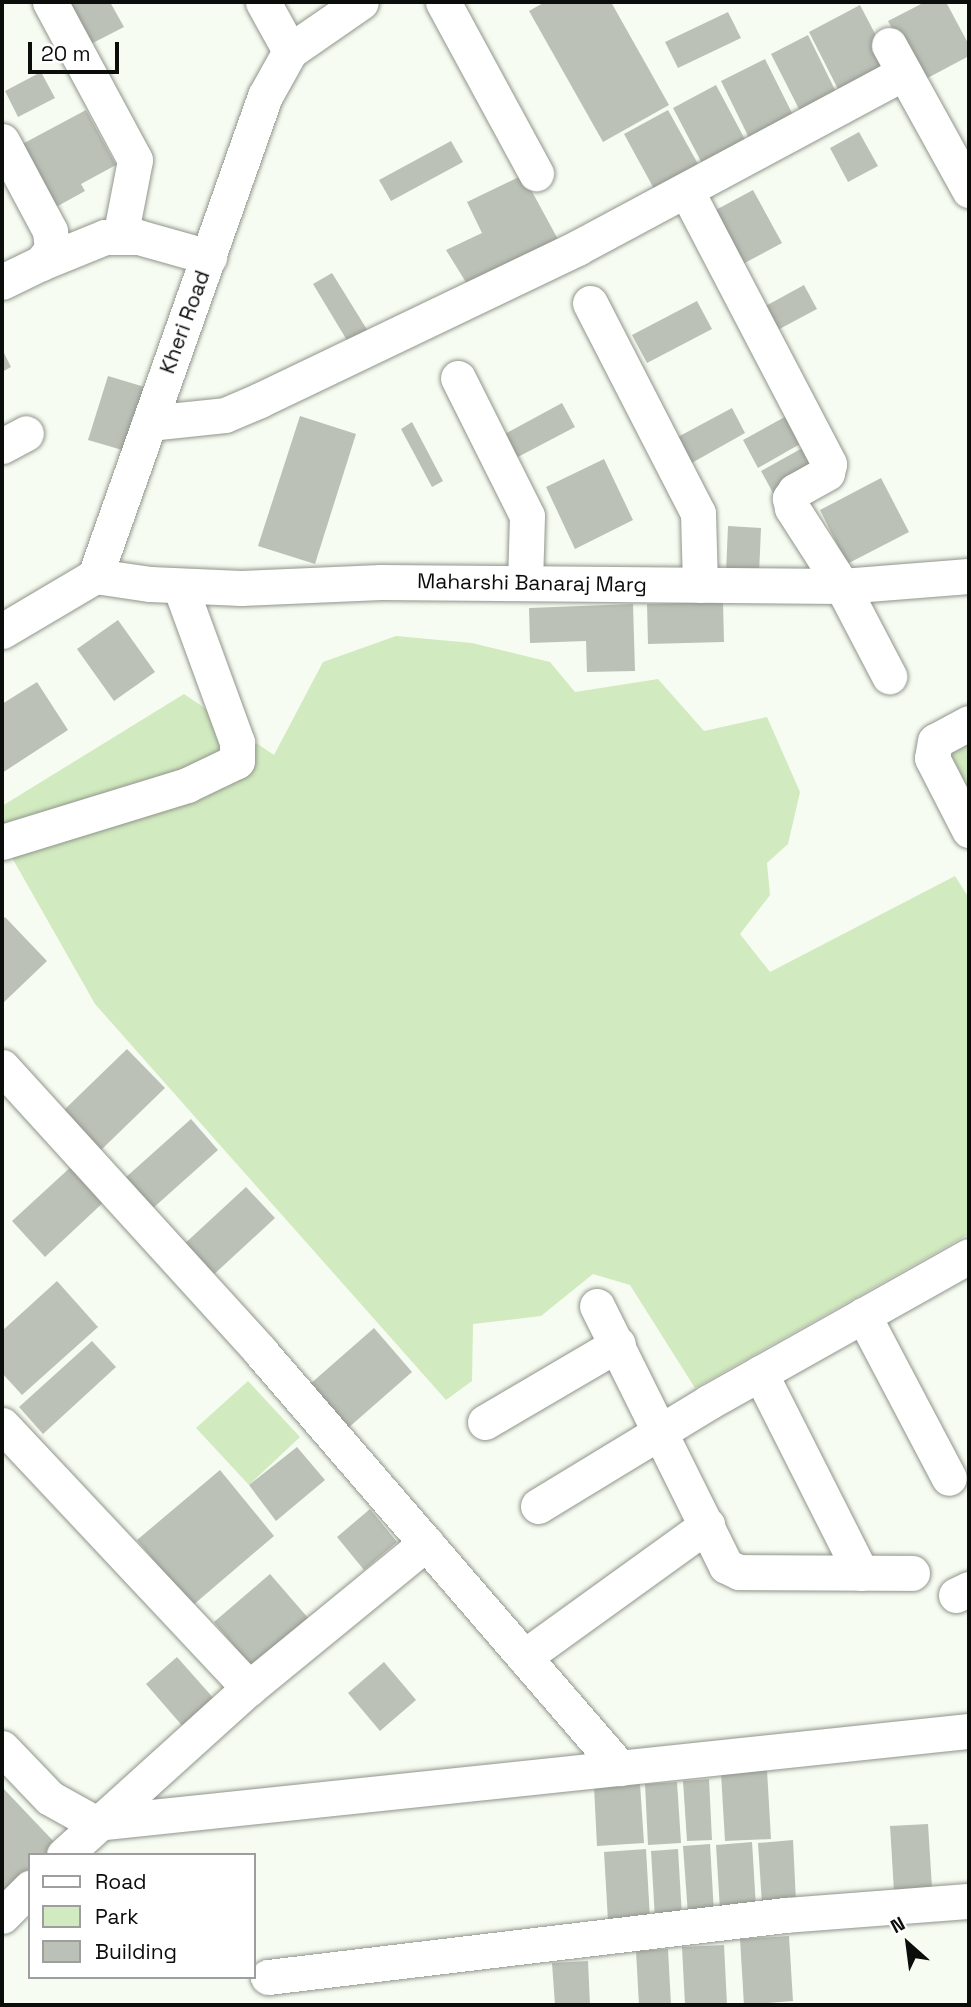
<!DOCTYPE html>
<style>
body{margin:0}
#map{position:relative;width:971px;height:2007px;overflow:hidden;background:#f6fcf1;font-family:"Space Grotesk",sans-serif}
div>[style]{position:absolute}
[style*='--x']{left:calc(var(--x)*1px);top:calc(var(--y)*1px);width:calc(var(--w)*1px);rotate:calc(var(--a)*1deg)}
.green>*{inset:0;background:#d2eabf}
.building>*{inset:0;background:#bbc1b7}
.roads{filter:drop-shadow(0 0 2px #90958c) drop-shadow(0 0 2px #90958c)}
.minor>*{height:35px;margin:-17.5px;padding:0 17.5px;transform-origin:17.5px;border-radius:17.5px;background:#fff}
span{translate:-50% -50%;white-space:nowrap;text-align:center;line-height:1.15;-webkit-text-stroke:6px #fff;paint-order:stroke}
.street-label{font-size:21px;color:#0b0d0a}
.frame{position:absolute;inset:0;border:4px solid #0b0d0a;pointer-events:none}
.legend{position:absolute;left:28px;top:1853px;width:228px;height:126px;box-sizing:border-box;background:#fff;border:2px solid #9d9e9d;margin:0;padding:9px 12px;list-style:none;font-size:21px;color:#0b0d0a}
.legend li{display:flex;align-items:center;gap:14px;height:35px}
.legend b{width:35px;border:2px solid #9d9e9d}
.north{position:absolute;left:873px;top:1909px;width:70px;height:70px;-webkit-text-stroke:5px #fff;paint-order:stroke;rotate:332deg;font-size:19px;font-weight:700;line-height:28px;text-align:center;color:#0b0d0a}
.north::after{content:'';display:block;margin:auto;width:24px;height:32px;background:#0b0d0a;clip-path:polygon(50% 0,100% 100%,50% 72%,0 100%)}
.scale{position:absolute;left:28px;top:42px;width:91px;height:32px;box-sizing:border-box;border:4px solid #0b0d0a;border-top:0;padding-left:9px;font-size:21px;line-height:24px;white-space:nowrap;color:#0b0d0a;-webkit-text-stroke:5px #fff;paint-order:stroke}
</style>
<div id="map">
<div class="green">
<div style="clip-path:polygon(396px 636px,472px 643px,550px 662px,575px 692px,658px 679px,704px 731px,767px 717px,800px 792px,788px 844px,767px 863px,770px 895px,740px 934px,770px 972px,955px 876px,969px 898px,969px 1234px,695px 1388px,630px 1285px,593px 1274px,541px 1316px,473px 1324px,472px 1381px,446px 1400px,95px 1004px,2px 840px,2px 806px,184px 694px,274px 755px,323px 662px)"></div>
<div style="clip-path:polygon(969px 729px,969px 831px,933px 747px)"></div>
<div style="clip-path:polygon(248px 1381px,300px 1437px,249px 1485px,196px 1428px)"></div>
</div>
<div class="building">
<div style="clip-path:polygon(62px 2px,110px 2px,124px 27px,85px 47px)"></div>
<div style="clip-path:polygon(545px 2px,611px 2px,669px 105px,603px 142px,529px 11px)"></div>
<div style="clip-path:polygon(925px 2px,946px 2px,969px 45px,969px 56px,920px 82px,888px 21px)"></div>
<div style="clip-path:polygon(860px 5px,893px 68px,841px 95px,809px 32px)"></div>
<div style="clip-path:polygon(728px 12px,741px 38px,678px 68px,665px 42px)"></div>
<div style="clip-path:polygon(808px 35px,838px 96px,802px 115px,771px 54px)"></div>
<div style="clip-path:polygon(765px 59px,797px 123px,753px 146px,721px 81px)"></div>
<div style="clip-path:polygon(41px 72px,55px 98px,18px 117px,5px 91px)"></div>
<div style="clip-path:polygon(716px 85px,749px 147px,705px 169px,673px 108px)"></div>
<div style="clip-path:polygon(86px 110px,116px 165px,81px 184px,85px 191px,47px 212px,13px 149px)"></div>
<div style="clip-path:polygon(668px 110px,703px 173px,659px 198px,624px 134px)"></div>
<div style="clip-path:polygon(859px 132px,878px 166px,848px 182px,830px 148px)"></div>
<div style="clip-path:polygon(451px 141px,463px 162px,391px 201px,379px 180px)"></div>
<div style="clip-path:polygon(523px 175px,560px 243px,472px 292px,446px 250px,482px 233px,467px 202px)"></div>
<div style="clip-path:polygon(753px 190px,782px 243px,741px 265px,712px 212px)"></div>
<div style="clip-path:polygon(332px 273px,371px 336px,351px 347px,313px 284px)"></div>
<div style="clip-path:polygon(804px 285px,817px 309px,772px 333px,760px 309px)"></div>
<div style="clip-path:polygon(697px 301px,712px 329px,647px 363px,632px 335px)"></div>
<div style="clip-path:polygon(2px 349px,11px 367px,2px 372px)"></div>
<div style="clip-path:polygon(108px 376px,148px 388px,129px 452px,88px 440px)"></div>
<div style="clip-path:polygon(562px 403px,575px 427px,516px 458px,503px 435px)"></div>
<div style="clip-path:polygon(732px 408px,745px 433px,690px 464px,676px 438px)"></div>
<div style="clip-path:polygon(792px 413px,807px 440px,758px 468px,743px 440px)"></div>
<div style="clip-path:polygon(300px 416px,356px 434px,315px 564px,258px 546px)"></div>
<div style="clip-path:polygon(412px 422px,443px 481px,432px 487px,401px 429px)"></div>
<div style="clip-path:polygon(806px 446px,818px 468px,773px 493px,761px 471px)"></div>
<div style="clip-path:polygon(604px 459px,633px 520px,575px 549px,546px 487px)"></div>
<div style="clip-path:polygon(881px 478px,909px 532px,847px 564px,820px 510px)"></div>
<div style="clip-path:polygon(728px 526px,761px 528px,759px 574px,726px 573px)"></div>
<div style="clip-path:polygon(723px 602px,724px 642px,648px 644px,647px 604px)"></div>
<div style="clip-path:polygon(633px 604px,635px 671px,587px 672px,586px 641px,530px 643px,529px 608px)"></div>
<div style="clip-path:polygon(118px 620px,155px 672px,114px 701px,77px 649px)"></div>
<div style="clip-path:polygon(37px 682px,68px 730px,2px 773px,2px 704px)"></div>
<div style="clip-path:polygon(5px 917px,47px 961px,2px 1004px,2px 920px)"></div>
<div style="clip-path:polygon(127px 1049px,165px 1088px,101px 1150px,63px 1111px)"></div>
<div style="clip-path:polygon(191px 1119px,218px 1150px,152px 1209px,125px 1178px)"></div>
<div style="clip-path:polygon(74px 1164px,107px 1199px,45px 1257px,12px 1221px)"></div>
<div style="clip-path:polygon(246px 1187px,275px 1218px,210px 1278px,181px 1247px)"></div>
<div style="clip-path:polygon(57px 1281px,98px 1327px,22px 1395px,2px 1373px,2px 1331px)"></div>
<div style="clip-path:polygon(374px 1328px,412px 1372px,347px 1429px,309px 1385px)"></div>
<div style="clip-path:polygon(92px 1341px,116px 1367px,43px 1434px,19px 1407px)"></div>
<div style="clip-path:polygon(297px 1447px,325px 1480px,276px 1521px,249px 1485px)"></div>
<div style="clip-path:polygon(220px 1470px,274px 1536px,192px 1606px,137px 1540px)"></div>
<div style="clip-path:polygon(370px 1509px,397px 1542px,364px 1570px,337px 1537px)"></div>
<div style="clip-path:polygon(270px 1574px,309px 1619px,252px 1667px,214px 1622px)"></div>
<div style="clip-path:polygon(177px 1657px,216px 1701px,185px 1729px,146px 1684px)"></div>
<div style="clip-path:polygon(384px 1662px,416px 1700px,380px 1731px,348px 1693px)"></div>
<div style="clip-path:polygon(767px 1770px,771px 1839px,725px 1841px,721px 1773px)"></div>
<div style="clip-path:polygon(709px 1779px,712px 1840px,687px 1841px,683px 1781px)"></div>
<div style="clip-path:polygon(677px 1782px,681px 1843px,648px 1845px,645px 1784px)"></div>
<div style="clip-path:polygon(640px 1784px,644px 1843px,597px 1846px,594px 1787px)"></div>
<div style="clip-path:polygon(2px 1787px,59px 1847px,51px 1855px,30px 1855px,30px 1875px,2px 1901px)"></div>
<div style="clip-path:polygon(928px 1824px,932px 1888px,894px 1891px,890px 1826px)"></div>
<div style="clip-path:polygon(793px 1840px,796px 1902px,762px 1904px,758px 1843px)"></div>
<div style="clip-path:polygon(752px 1842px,756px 1907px,720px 1910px,716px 1845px)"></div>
<div style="clip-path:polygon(710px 1844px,714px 1913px,688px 1915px,683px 1846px)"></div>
<div style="clip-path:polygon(646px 1849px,650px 1919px,608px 1921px,604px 1852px)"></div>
<div style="clip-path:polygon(678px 1849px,682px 1917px,655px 1919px,651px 1851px)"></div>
<div style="clip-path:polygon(789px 1936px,793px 2001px,744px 2005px,740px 1939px)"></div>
<div style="clip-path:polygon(724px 1945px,727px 2005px,685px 2005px,682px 1947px)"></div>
<div style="clip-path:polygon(668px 1949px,671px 2005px,639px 2005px,636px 1951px)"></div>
<div style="clip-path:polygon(588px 1961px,590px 2005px,555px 2005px,552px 1963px)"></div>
</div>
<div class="roads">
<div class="minor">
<div style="--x:50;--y:2;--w:179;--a:61.7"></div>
<div style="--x:135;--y:160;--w:78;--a:101"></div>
<div style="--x:263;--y:2;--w:56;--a:61.1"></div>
<div style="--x:443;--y:2;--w:195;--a:61.5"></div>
<div style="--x:889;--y:45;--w:166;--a:61.1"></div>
<div style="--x:2;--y:141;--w:102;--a:61.9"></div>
<div style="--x:50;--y:231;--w:18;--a:84"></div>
<div style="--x:52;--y:249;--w:18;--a:128"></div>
<div style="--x:41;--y:263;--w:43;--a:154"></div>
<div style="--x:686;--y:190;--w:309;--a:62.4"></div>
<div style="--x:829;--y:464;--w:9;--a:103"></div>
<div style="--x:827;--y:473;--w:37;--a:151"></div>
<div style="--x:795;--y:491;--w:9;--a:126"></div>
<div style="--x:790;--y:498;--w:10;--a:79"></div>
<div style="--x:792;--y:508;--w:93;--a:57.3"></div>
<div style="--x:842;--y:586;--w:102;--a:62.4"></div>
<div style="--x:41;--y:263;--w:69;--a:-22.1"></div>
<div style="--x:105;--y:237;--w:33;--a:0"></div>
<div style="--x:138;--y:237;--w:74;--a:15.7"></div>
<div style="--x:590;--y:303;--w:236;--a:62.8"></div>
<div style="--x:698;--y:513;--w:72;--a:88.4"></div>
<div style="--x:458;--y:378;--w:154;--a:63.4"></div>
<div style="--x:527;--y:516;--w:67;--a:91.7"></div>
<div style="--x:149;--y:423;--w:76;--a:-6"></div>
<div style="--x:225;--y:415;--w:38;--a:-23"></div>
<div style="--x:260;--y:400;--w:352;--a:-25.6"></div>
<div style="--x:577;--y:248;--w:371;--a:-28.2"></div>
<div style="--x:2;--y:446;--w:27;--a:-28"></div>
<div style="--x:95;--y:576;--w:56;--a:8.3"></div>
<div style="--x:150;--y:584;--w:91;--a:2.5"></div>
<div style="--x:241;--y:588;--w:140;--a:-2.5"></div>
<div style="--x:381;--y:582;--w:461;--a:0.5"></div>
<div style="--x:842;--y:586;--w:127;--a:-4.5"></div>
<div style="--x:2;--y:631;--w:108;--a:-30.6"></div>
<div style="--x:95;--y:576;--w:509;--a:-70.5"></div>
<div style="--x:265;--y:96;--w:51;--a:-60.9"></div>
<div style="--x:290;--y:51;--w:86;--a:-34.6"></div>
<div style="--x:969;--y:723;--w:38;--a:152"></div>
<div style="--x:935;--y:741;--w:17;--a:100"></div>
<div style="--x:932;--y:758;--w:81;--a:62.8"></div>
<div style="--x:2;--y:842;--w:194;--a:-17.1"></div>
<div style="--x:187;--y:785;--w:55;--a:-25.6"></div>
<div style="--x:237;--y:761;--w:19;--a:-90"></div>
<div style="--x:237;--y:742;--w:166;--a:-110.1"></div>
<div style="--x:2;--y:1067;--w:384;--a:47.7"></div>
<div style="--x:260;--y:1351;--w:551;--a:49.2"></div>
<div style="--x:597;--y:1306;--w:290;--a:63.6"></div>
<div style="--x:726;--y:1566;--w:14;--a:25"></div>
<div style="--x:739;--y:1572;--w:173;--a:0.3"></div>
<div style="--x:863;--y:1315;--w:184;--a:62.2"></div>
<div style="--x:760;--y:1373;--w:224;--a:63.2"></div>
<div style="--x:485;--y:1422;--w:154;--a:-30.4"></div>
<div style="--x:2;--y:1425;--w:361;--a:46.8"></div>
<div style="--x:538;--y:1506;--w:200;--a:-31.3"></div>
<div style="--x:709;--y:1402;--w:298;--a:-29.3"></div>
<div style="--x:956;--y:1595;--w:14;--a:-25"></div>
<div style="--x:524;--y:1657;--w:226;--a:-35.8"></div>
<div style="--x:2;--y:1748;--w:69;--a:46.2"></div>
<div style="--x:50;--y:1798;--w:51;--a:29.1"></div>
<div style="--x:95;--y:1823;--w:879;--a:-6.01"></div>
<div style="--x:64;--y:1855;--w:249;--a:-42.1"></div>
<div style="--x:249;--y:1688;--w:229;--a:-39.3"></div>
<div style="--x:2;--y:1916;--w:40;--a:-45"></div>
<div style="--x:268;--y:1977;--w:521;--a:-6.84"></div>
<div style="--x:785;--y:1915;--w:185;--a:-4.4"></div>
</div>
</div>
<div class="street-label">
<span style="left:185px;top:322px;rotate:-70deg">Kheri Road</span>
<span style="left:532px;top:583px;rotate:1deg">Maharshi Banaraj Marg</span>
</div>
<div class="frame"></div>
<ul class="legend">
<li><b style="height:9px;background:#fff"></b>Road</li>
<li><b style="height:19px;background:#d2eabf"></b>Park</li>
<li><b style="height:19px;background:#bbc1b7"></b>Building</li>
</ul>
<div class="north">N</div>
<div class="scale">20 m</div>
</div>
